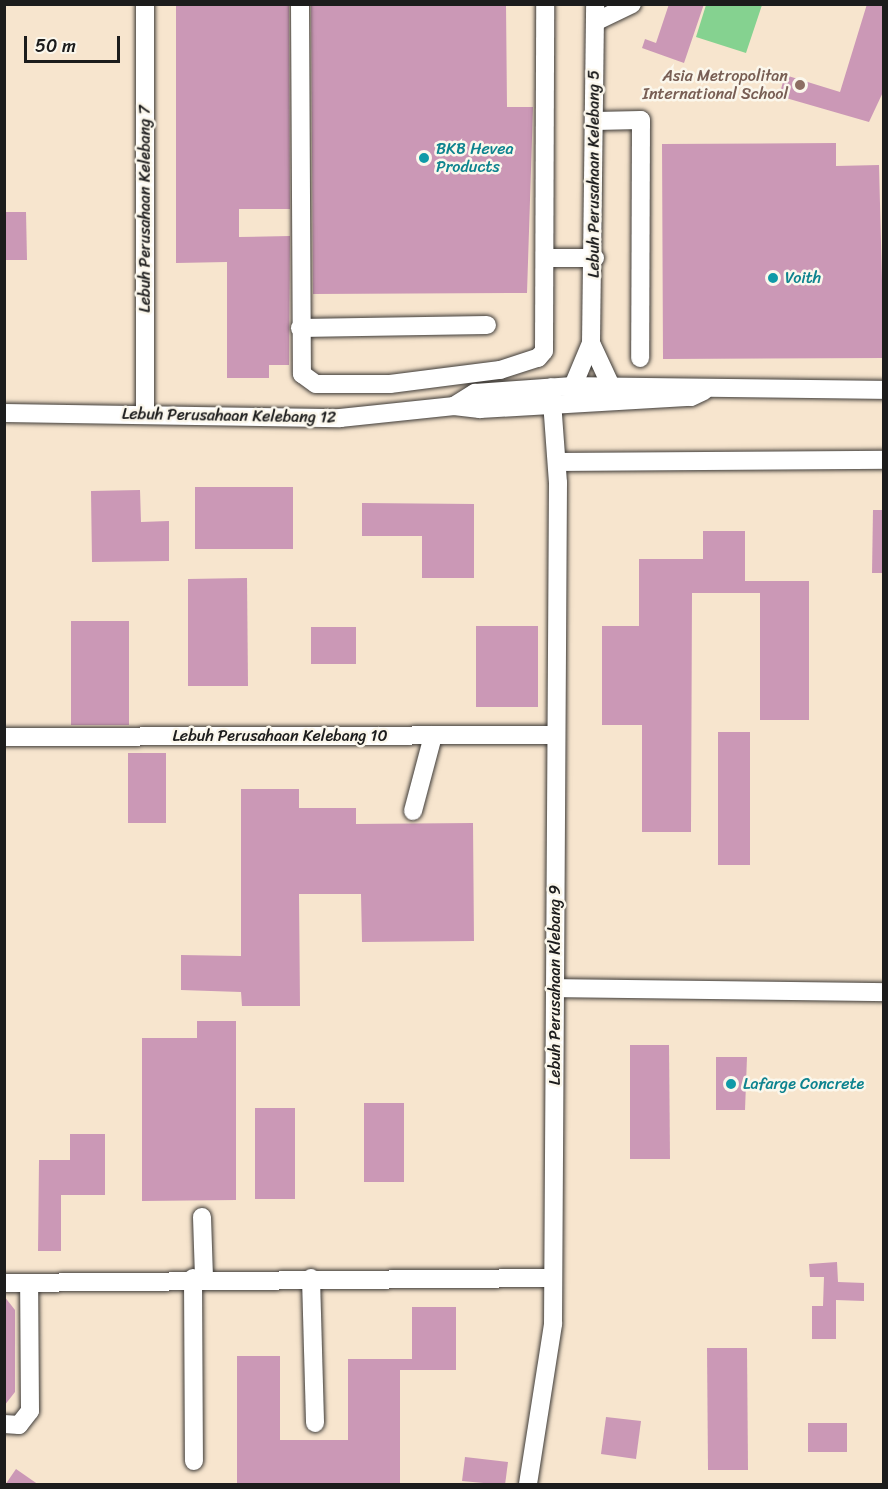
<!DOCTYPE html>
<style>
body{margin:0}
#map{position:relative;width:888px;height:1489px;overflow:hidden;background:#f7e5ce;font-family:Sriracha,sans-serif}
div>[style]{position:absolute}
[style*='--x']{left:calc(var(--x)*1px);top:calc(var(--y)*1px);width:calc(var(--w)*1px);rotate:calc(var(--a)*1deg)}
.green>*{inset:0;background:#85d290}
.building>*{inset:0;background:#cb98b6}
.roads{filter:drop-shadow(0 0 2px #3d3a37) drop-shadow(0 0 2px #3d3a37)}
.minor>*{height:18px;margin:-9px;padding:0 9px;transform-origin:9px;border-radius:9px;background:#fff}
.dots>*{width:16px;height:16px;translate:-50% -50%;box-sizing:border-box;border:3px solid #fbf7ec;border-radius:50%}
span{translate:-50% -50%;white-space:nowrap;text-align:center;line-height:1.15;-webkit-text-stroke:5px #fbf7ec;paint-order:stroke}
.education-label{font-size:16px;color:#785e54}
.right{translate:-100% -50%;text-align:right}
.culture-label{font-size:16px;color:#0d838f}
.left{translate:0 -50%;text-align:left}
.street-label{font-size:16px;color:#1c1c1c}
.frame{position:absolute;inset:0;border:6px solid #1c1c1c;pointer-events:none}
.scale{position:absolute;left:24px;top:36px;width:96px;height:27px;box-sizing:border-box;border:3px solid #1c1c1c;border-top:0;padding-left:8px;font-size:18px;line-height:21px;white-space:nowrap;color:#1c1c1c;-webkit-text-stroke:4px #fbf7ec;paint-order:stroke}
</style>
<div id="map">
<div class="green">
<div style="clip-path:polygon(706px 5px,762px 5px,746px 53px,696px 37px)"></div>
</div>
<div class="building">
<div style="clip-path:polygon(176px 4px,289px 4px,290px 209px,239px 209px,239px 237px,290px 236px,289px 365px,269px 365px,269px 378px,227px 378px,227px 262px,176px 263px)"></div>
<div style="clip-path:polygon(311px 4px,506px 4px,507px 107px,533px 107px,527px 293px,313px 294px)"></div>
<div style="clip-path:polygon(669px 4px,704px 4px,684px 63px,642px 48px,645px 39px,656px 43px)"></div>
<div style="clip-path:polygon(867px 4px,884px 4px,884px 90px,869px 122px,779px 96px,785px 75px,840px 92px)"></div>
<div style="clip-path:polygon(836px 143px,836px 166px,879px 165px,884px 358px,663px 359px,662px 144px)"></div>
<div style="clip-path:polygon(4px 212px,26px 212px,27px 260px,4px 260px)"></div>
<div style="clip-path:polygon(195px 487px,293px 487px,293px 549px,195px 549px)"></div>
<div style="clip-path:polygon(140px 490px,141px 522px,169px 521px,169px 561px,92px 562px,91px 491px)"></div>
<div style="clip-path:polygon(362px 503px,474px 504px,474px 578px,422px 578px,422px 536px,362px 536px)"></div>
<div style="clip-path:polygon(873px 510px,884px 510px,884px 573px,872px 573px)"></div>
<div style="clip-path:polygon(703px 531px,745px 531px,745px 581px,809px 581px,809px 720px,760px 720px,760px 593px,692px 593px,691px 832px,642px 832px,642px 725px,602px 725px,602px 626px,639px 626px,639px 559px,703px 559px)"></div>
<div style="clip-path:polygon(247px 578px,248px 686px,188px 686px,188px 579px)"></div>
<div style="clip-path:polygon(71px 621px,129px 621px,129px 725px,71px 725px)"></div>
<div style="clip-path:polygon(476px 626px,538px 626px,538px 707px,476px 707px)"></div>
<div style="clip-path:polygon(311px 627px,356px 627px,356px 664px,311px 664px)"></div>
<div style="clip-path:polygon(718px 732px,750px 732px,750px 865px,718px 865px)"></div>
<div style="clip-path:polygon(128px 753px,166px 753px,166px 823px,128px 823px)"></div>
<div style="clip-path:polygon(241px 789px,299px 789px,299px 808px,356px 808px,356px 824px,473px 823px,474px 941px,362px 942px,361px 894px,299px 894px,300px 1006px,242px 1006px,241px 992px,181px 990px,181px 955px,241px 956px)"></div>
<div style="clip-path:polygon(197px 1021px,236px 1021px,236px 1200px,142px 1201px,142px 1038px,197px 1038px)"></div>
<div style="clip-path:polygon(630px 1045px,669px 1045px,670px 1159px,630px 1159px)"></div>
<div style="clip-path:polygon(716px 1057px,747px 1057px,745px 1110px,716px 1110px)"></div>
<div style="clip-path:polygon(364px 1103px,404px 1103px,404px 1182px,364px 1182px)"></div>
<div style="clip-path:polygon(255px 1108px,295px 1108px,295px 1199px,255px 1199px)"></div>
<div style="clip-path:polygon(70px 1134px,105px 1134px,105px 1195px,61px 1195px,61px 1251px,38px 1251px,39px 1160px,70px 1160px)"></div>
<div style="clip-path:polygon(837px 1262px,838px 1282px,864px 1283px,864px 1301px,836px 1300px,836px 1339px,812px 1339px,812px 1306px,823px 1306px,824px 1277px,810px 1277px,809px 1264px)"></div>
<div style="clip-path:polygon(4px 1296px,15px 1310px,15px 1392px,4px 1406px)"></div>
<div style="clip-path:polygon(412px 1307px,456px 1307px,456px 1370px,400px 1370px,400px 1485px,237px 1485px,237px 1356px,280px 1356px,280px 1440px,348px 1440px,348px 1359px,412px 1359px)"></div>
<div style="clip-path:polygon(707px 1348px,747px 1348px,748px 1470px,708px 1470px)"></div>
<div style="clip-path:polygon(606px 1417px,641px 1421px,636px 1459px,601px 1454px)"></div>
<div style="clip-path:polygon(808px 1423px,847px 1423px,847px 1452px,808px 1452px)"></div>
<div style="clip-path:polygon(465px 1457px,508px 1462px,505px 1485px,462px 1481px)"></div>
<div style="clip-path:polygon(16px 1469px,39px 1485px,5px 1485px)"></div>
</div>
<div class="roads">
<div class="minor">
<div style="--x:145;--y:4;--w:409;--a:90"></div>
<div style="--x:300;--y:4;--w:370;--a:89.7"></div>
<div style="--x:302;--y:374;--w:17;--a:36"></div>
<div style="--x:316;--y:384;--w:74;--a:0"></div>
<div style="--x:390;--y:384;--w:111;--a:-7.3"></div>
<div style="--x:500;--y:370;--w:40;--a:-18"></div>
<div style="--x:538;--y:358;--w:9;--a:-49"></div>
<div style="--x:544;--y:351;--w:347;--a:-89.8"></div>
<div style="--x:595;--y:22;--w:41;--a:-25.9"></div>
<div style="--x:595;--y:121;--w:46;--a:-1.2"></div>
<div style="--x:641;--y:120;--w:238;--a:90.2"></div>
<div style="--x:545;--y:258;--w:50;--a:0"></div>
<div style="--x:300;--y:328;--w:187;--a:-0.9"></div>
<div style="--x:591;--y:343;--w:47;--a:65.1"></div>
<div style="--x:573;--y:386;--w:47;--a:-67.3"></div>
<div style="--x:591;--y:343;--w:339;--a:-89.3"></div>
<div style="--x:454;--y:406;--w:25;--a:-32"></div>
<div style="--x:475;--y:393;--w:98;--a:-4.1"></div>
<div style="--x:573;--y:386;--w:311;--a:0.7"></div>
<div style="--x:4;--y:413;--w:336;--a:0.9"></div>
<div style="--x:340;--y:418;--w:115;--a:-6"></div>
<div style="--x:454;--y:406;--w:26;--a:7"></div>
<div style="--x:480;--y:409;--w:211;--a:-3.3"></div>
<div style="--x:691;--y:397;--w:14;--a:-25"></div>
<div style="--x:563;--y:462;--w:321;--a:-0.4"></div>
<div style="--x:4;--y:737;--w:552;--a:-0.21"></div>
<div style="--x:413;--y:811;--w:78;--a:-75.1"></div>
<div style="--x:555;--y:988;--w:329;--a:0.7"></div>
<div style="--x:202;--y:1217;--w:61;--a:88.1"></div>
<div style="--x:193;--y:1278;--w:183;--a:89.7"></div>
<div style="--x:311;--y:1278;--w:145;--a:88.4"></div>
<div style="--x:4;--y:1283;--w:549;--a:-0.52"></div>
<div style="--x:4;--y:1424;--w:15;--a:4"></div>
<div style="--x:19;--y:1425;--w:18;--a:-52"></div>
<div style="--x:30;--y:1411;--w:128;--a:-90.4"></div>
<div style="--x:528;--y:1484;--w:162;--a:-81.1"></div>
<div style="--x:553;--y:1324;--w:841;--a:-89.66"></div>
<div style="--x:558;--y:483;--w:96;--a:-94.2"></div>
</div>
</div>
<div class="dots">
<div style="left:800px;top:85px;background:#8d6e63"></div>
<div style="left:424px;top:158px;background:#0f9aa8"></div>
<div style="left:773px;top:278px;background:#0f9aa8"></div>
<div style="left:731px;top:1084px;background:#0f9aa8"></div>
</div>
<div class="education-label">
<span class="right" style="left:788px;top:85px">Asia Metropolitan<br>International School</span>
</div>
<div class="culture-label">
<span class="left" style="left:436px;top:158px">BKB Hevea<br>Products</span>
<span class="left" style="left:785px;top:278px">Voith</span>
<span class="left" style="left:743px;top:1084px">Lafarge Concrete</span>
</div>
<div class="street-label">
<span style="left:594px;top:174px;rotate:-90deg">Lebuh Perusahaan Kelebang 5</span>
<span style="left:145px;top:209px;rotate:-90deg">Lebuh Perusahaan Kelebang 7</span>
<span style="left:229px;top:416px;rotate:1deg">Lebuh Perusahaan Kelebang 12</span>
<span style="left:280px;top:736px">Lebuh Perusahaan Kelebang 10</span>
<span style="left:555px;top:985px;rotate:-90deg">Lebuh Perusahaan Klebang 9</span>
</div>
<div class="frame"></div>
<div class="scale">50 m</div>
</div>
